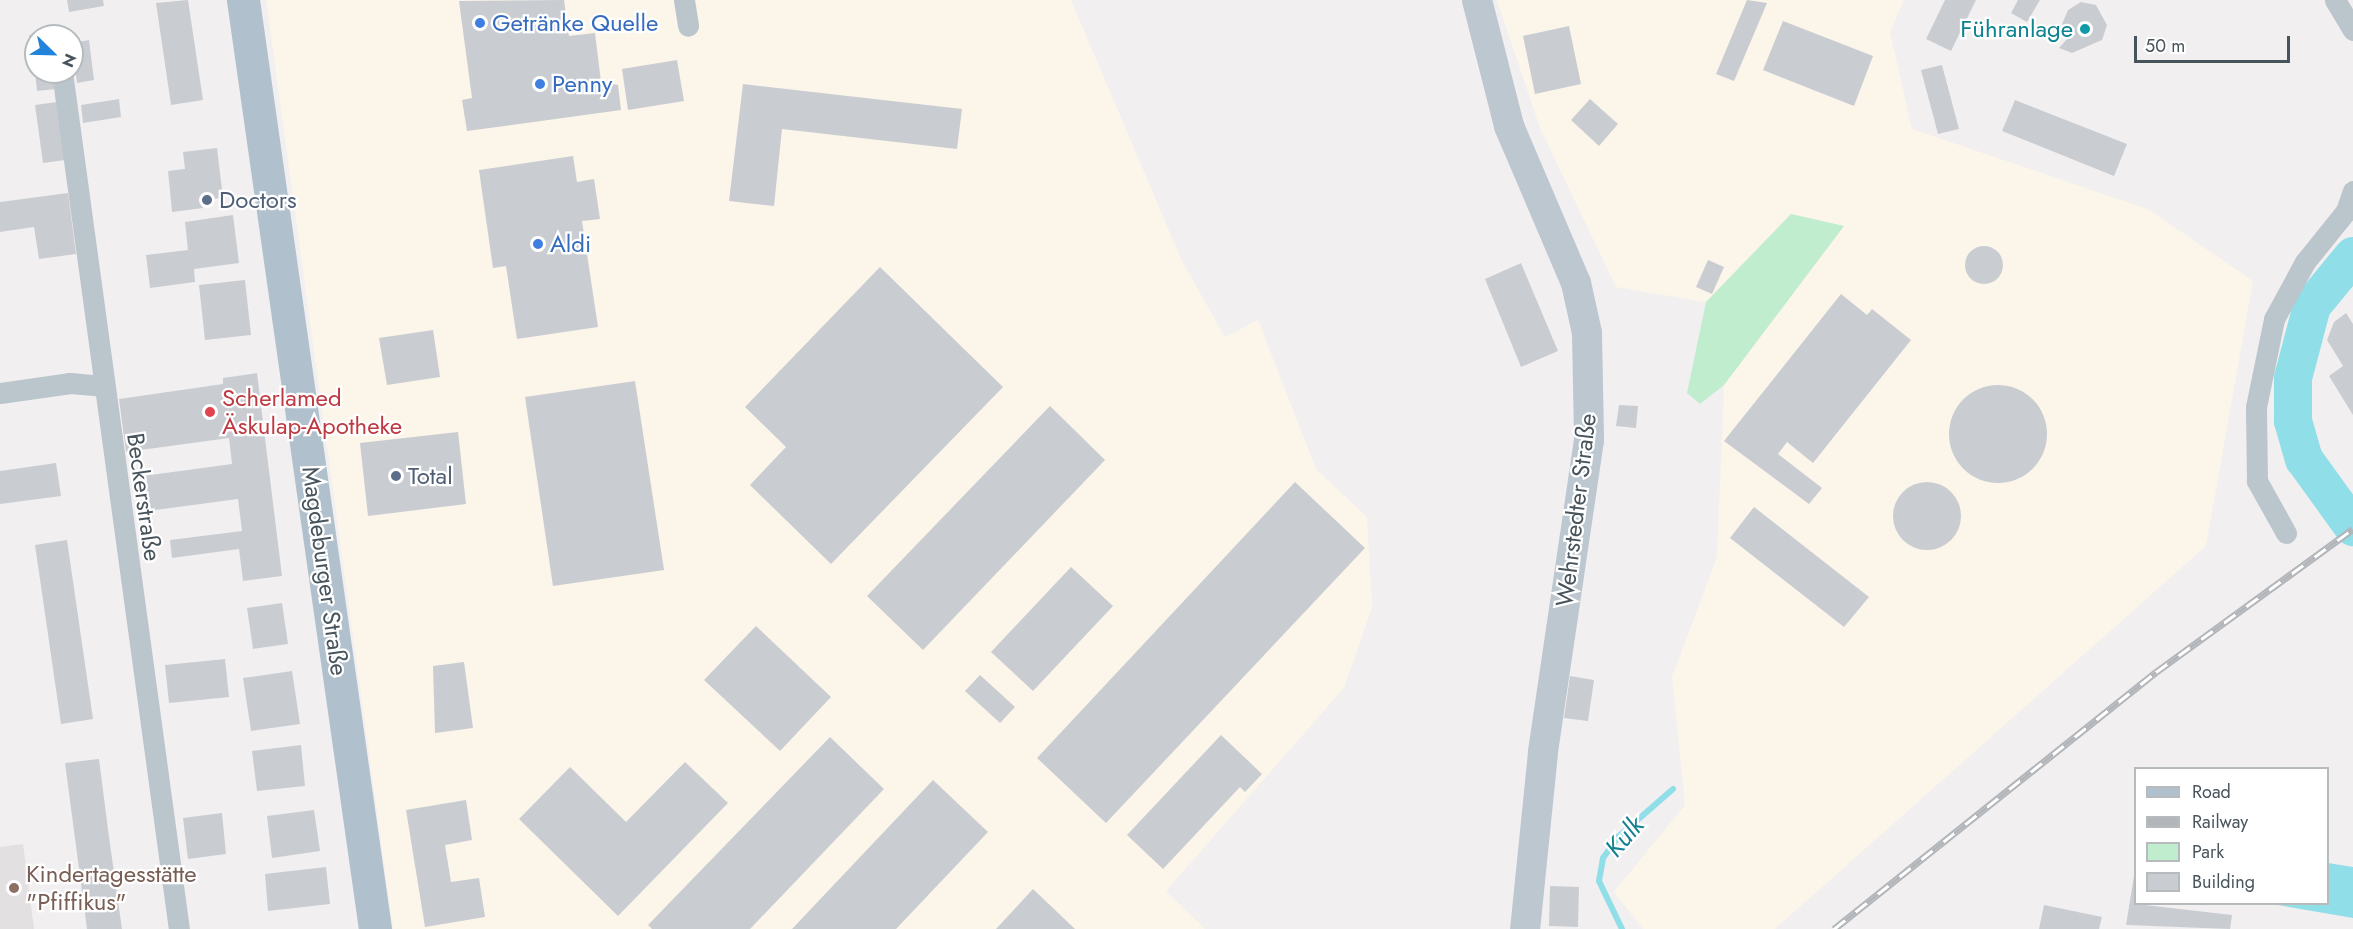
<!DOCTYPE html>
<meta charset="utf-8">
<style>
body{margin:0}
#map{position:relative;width:2353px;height:929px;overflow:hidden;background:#f2eff0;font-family:Jost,sans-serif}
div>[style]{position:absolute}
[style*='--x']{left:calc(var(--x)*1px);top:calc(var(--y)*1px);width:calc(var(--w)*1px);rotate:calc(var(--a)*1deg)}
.commercial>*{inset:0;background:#fbf5ea}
.education>*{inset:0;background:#e3e0e1}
.green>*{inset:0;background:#c0edcd}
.water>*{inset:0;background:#8fdee8}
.stream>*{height:6px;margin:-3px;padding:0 3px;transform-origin:3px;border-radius:3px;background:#8fdee8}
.river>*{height:38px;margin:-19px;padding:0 19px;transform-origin:19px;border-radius:19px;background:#8fdee8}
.building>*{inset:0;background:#c9cdd2}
.round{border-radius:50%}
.street>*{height:21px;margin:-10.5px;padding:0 10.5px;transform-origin:10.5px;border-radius:10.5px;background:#bbc5cc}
.secondary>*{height:30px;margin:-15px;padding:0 15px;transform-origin:15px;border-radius:15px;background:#bcc7d0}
.primary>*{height:33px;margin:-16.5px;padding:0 16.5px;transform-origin:16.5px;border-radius:16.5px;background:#b0c1cd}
.rail>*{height:7px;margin-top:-3.5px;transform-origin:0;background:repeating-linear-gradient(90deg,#fff 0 14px,#b2b5b9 0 28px);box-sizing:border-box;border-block:2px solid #b2b5b9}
.dots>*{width:16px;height:16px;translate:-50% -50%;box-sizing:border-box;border:3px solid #fff;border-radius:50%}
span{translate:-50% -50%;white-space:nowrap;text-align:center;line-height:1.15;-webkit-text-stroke:4.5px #fff;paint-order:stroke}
.shop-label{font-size:24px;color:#366cbe}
.left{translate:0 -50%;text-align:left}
.culture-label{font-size:24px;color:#0d838f}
.right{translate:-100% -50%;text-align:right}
.service-label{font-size:24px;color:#4e5e75}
.health-label{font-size:24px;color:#be3a42}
.street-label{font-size:24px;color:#48545c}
.education-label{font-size:24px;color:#785e54}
.water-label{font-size:26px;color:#12808f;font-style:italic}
.legend{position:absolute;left:2134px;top:767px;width:195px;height:138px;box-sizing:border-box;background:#fff;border:2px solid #b6bbbe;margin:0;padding:8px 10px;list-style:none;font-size:18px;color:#48545c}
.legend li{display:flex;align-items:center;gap:12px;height:30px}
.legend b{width:30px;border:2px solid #b6bbbe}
.north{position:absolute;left:24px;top:24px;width:60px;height:60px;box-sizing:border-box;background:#fff;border:2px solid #b6bbbe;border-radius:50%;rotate:113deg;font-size:16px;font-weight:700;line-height:24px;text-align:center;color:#48545c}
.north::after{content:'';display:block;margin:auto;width:21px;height:27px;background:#2183da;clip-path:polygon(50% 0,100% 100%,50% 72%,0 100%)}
.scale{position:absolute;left:2134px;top:36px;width:156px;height:27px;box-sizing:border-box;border:3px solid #48545c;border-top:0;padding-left:8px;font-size:18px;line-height:21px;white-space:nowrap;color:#48545c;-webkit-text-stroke:4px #fff;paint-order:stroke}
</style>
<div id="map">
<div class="commercial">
<div style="clip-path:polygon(266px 0,1071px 0,1182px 261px,1225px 337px,1258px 320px,1316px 469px,1367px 517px,1372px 608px,1344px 688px,1166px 891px,1205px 929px,393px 929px)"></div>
<div style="clip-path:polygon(1497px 0,1904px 0,1890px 32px,1912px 129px,2148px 209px,2253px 281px,2206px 546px,1775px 929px,1643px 929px,1614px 892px,1685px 805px,1672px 677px,1717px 557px,1724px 385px,1844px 226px,1791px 214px,1706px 302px,1616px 287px,1540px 128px)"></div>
</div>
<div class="education">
<div style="clip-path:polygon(23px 844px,34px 929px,0 929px,0 847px)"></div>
</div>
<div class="green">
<div style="clip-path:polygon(1791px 214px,1844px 226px,1724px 385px,1700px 404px,1687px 393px,1706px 302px)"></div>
</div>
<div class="water">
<div style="clip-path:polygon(2328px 863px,2353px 867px,2353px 918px,2272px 904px,2328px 904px)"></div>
</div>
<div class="stream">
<div style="--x:1622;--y:929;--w:53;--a:-115.6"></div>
<div style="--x:1599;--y:881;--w:23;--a:-80"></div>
<div style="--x:1603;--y:858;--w:26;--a:-54"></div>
<div style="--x:1618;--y:837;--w:73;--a:-41.1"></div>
</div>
<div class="river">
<div style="--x:2353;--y:256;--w:65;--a:129.4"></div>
<div style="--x:2312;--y:306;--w:74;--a:104.8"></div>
<div style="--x:2293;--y:378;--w:43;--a:90"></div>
<div style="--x:2293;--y:421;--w:40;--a:74"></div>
<div style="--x:2304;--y:459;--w:84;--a:54.2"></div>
</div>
<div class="building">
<div style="clip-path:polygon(67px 0,103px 0,104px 6px,69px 12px)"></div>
<div style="clip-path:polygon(188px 0,203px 100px,171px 105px,156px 3px)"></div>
<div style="clip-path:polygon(564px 0,569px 36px,595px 33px,601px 82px,618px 85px,621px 110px,467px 131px,462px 100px,472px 98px,459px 1px)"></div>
<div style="clip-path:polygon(1747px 0,1767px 3px,1734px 81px,1716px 74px)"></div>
<div style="clip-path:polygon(1945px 0,1976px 0,1951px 51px,1926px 39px)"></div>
<div style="clip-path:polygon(2018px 0,2040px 0,2027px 22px,2011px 13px)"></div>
<div style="clip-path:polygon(2081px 2px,2096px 5px,2107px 25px,2102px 40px,2072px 53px,2059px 48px,2067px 39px,2062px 24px,2068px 10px)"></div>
<div style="clip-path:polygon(1783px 21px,1873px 56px,1854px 106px,1763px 70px)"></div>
<div style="clip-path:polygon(1569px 26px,1581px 84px,1535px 94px,1523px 36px)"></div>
<div style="clip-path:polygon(48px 32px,36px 36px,35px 72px,29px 35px)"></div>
<div style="clip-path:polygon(89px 40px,94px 80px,77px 83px,72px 43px)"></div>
<div style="clip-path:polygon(677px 60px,684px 101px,628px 110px,622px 69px)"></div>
<div style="clip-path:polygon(1942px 65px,1959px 129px,1938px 134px,1921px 70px)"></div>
<div style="clip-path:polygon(35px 72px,53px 72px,56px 89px,37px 91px)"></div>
<div style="clip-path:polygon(743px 84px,962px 109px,957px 149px,782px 129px,774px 206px,729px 201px)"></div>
<div style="clip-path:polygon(119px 99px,121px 117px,83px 123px,81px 105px)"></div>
<div style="clip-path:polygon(1590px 99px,1618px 124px,1599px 146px,1571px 120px)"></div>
<div style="clip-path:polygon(2015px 100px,2127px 144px,2114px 176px,2002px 131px)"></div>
<div style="clip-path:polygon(57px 102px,65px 160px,43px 163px,35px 105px)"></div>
<div style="clip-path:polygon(217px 148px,223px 198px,202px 200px,203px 208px,172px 212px,168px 171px,185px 169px,183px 152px)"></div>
<div style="clip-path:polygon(573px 156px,577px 182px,594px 179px,600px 219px,582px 221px,598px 327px,517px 339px,506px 266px,493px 268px,479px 170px)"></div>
<div style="clip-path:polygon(68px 193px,76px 254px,39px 259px,34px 227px,0 232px,0 202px)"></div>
<div style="clip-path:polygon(233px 215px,239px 263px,194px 269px,195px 282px,150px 288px,146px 255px,188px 250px,185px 222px)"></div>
<div class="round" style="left:1965px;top:246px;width:38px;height:38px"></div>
<div style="clip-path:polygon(1708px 260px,1724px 267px,1712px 294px,1696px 287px)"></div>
<div style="clip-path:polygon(1521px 263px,1558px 351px,1521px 367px,1485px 279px)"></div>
<div style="clip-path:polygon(880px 267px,1003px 387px,831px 564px,750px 485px,786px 447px,745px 407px)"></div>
<div style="clip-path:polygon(245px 280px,251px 335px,205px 340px,199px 285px)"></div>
<div style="clip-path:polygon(1841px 294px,1867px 315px,1872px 309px,1911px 340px,1813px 463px,1787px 442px,1778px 454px,1822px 488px,1809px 504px,1724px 441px)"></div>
<div style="clip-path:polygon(2346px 313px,2353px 324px,2353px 415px,2329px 376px,2343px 366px,2327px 340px,2334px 322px)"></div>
<div style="clip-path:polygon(433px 330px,440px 377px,387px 385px,379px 338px)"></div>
<div style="clip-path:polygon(257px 373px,282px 576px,243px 581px,239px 549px,172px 558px,170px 540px,242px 531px,238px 499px,148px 511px,143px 476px,232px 464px,229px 438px,126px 452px,119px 399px,223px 384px,223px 378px)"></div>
<div style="clip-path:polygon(635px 381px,664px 570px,553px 586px,525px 397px)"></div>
<div class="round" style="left:1949px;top:385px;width:98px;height:98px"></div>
<div style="clip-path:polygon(1619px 405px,1638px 406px,1636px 428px,1616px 426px)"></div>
<div style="clip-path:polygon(1050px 406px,1105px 460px,923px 650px,867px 596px)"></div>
<div style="clip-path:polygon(458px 432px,466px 504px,368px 516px,360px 443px)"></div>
<div style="clip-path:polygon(56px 463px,61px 496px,0 504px,0 471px)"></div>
<div class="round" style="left:1893px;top:482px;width:68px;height:68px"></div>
<div style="clip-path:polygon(1295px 482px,1365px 548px,1106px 823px,1037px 758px)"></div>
<div style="clip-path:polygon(1754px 507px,1869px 597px,1844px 627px,1730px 538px)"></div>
<div style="clip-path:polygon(67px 540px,93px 719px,61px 724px,35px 545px)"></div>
<div style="clip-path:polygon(1071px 567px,1113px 606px,1033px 691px,991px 652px)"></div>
<div style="clip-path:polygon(282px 603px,288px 644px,253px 649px,247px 608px)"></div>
<div style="clip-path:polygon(756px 626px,831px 697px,780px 751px,704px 680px)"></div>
<div style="clip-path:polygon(225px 659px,229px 697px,169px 703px,165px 665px)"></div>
<div style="clip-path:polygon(464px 662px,473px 728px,435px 733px,433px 666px)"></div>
<div style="clip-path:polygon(292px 671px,300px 724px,251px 731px,243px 678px)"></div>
<div style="clip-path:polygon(980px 675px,1015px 707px,1000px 723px,965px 691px)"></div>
<div style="clip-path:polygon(1570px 676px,1594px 680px,1588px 721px,1564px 718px)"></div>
<div style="clip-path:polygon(1221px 735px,1262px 774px,1245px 792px,1240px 787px,1163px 869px,1127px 835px)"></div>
<div style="clip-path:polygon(830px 737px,884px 789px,750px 929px,652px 929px,648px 925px)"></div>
<div style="clip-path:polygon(301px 745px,305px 786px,257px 791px,252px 751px)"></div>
<div style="clip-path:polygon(99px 759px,109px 837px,122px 929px,87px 929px,65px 763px)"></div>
<div style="clip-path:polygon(685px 762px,728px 803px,618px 916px,519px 819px,570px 767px,626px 822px)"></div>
<div style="clip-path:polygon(933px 780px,988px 832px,896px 929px,792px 929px)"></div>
<div style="clip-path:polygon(466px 800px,472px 840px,445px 845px,451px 882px,479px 878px,485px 917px,425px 927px,406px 810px)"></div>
<div style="clip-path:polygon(314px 810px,320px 851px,272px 858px,267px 816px)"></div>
<div style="clip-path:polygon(222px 813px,226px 854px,188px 859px,183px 818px)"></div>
<div style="clip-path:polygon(326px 867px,330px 904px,268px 911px,265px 874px)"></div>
<div style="clip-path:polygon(2134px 876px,2136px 904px,2232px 915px,2230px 929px,2126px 925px)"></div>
<div style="clip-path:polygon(1550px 886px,1579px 887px,1578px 927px,1549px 926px)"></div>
<div style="clip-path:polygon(1033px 889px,1075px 929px,996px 929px)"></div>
<div style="clip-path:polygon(2044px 905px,2102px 917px,2099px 929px,2039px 929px)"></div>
</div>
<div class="street">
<div style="--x:684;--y:0;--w:26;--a:81"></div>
<div style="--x:2335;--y:0;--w:35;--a:59"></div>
<div style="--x:57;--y:35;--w:1;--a:45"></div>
<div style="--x:62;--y:72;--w:865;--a:82.23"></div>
<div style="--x:0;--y:393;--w:71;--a:-8.1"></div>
<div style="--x:70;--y:383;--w:33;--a:5"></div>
<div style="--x:2286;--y:533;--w:60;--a:-119.1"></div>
<div style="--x:2257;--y:481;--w:74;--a:-90.8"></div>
<div style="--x:2256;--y:407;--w:90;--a:-78.4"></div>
<div style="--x:2274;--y:319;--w:65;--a:-61.5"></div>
<div style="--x:2305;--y:262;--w:65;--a:-51.2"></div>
<div style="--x:2346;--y:211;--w:21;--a:-71"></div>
</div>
<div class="secondary">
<div style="--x:1477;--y:0;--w:130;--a:75.7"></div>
<div style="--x:1509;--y:126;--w:171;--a:66.9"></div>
<div style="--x:1576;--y:283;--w:51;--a:77.6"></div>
<div style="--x:1587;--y:333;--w:107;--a:88.9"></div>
<div style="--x:1589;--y:440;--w:316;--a:98.4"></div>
<div style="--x:1543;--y:753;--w:177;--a:95.8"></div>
</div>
<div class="primary">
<div style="--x:243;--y:0;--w:938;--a:81.91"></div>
</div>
<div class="rail">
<div style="--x:1834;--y:929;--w:412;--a:-38.6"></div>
<div style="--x:2156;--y:672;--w:243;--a:-36"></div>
</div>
<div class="dots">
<div style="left:480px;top:23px;background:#3f7fe0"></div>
<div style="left:2085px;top:29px;background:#0f9aa8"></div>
<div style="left:540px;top:84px;background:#3f7fe0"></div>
<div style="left:207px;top:200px;background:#5c6f8a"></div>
<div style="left:538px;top:244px;background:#3f7fe0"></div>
<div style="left:210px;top:412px;background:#e0444e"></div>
<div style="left:396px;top:476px;background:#5c6f8a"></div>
<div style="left:14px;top:888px;background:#8d6e63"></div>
</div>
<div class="shop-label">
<span class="left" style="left:492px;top:23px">Getränke Quelle</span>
<span class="left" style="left:552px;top:84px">Penny</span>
<span class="left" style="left:550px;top:244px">Aldi</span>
</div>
<div class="culture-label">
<span class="right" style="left:2073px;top:29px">Führanlage</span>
</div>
<div class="service-label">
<span class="left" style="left:219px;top:200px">Doctors</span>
<span class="left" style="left:408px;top:476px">Total</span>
</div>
<div class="health-label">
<span class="left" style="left:222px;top:412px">Scherlamed<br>Äskulap-Apotheke</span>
</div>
<div class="street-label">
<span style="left:144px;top:497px;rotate:82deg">Beckerstraße</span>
<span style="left:1576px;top:510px;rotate:-83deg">Wehrstedter Straße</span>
<span style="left:325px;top:571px;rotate:82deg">Magdeburger Straße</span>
</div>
<div class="education-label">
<span class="left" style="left:26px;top:888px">Kindertagesstätte<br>"Pfiffikus"</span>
</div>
<div class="water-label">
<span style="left:1625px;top:837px;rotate:-49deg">Kulk</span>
</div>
<ul class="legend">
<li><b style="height:8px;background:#b0c1cd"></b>Road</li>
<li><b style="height:8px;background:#b2b5b9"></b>Railway</li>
<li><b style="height:16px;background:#c0edcd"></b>Park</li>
<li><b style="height:16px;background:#c9cdd2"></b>Building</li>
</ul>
<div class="north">N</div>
<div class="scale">50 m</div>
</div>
